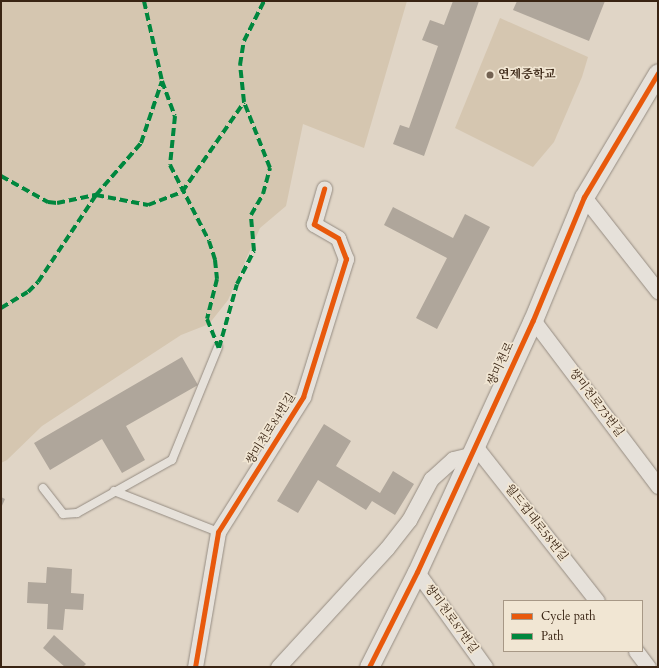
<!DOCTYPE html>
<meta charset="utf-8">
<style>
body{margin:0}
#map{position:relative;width:659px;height:668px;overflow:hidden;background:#e0d5c6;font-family:Cardo,"Noto Serif KR",serif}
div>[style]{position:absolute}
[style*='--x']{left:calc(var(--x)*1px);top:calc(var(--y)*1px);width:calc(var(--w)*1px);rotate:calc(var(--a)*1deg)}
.green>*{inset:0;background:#d5c6b0}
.building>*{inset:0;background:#afa69b}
.roads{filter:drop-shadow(0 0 1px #958c82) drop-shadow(0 0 1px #958c82)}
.service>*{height:8px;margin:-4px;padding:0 4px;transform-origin:4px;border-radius:4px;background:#e6e1da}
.minor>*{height:15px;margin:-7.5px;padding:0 7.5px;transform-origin:7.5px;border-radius:7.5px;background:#e6e1da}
.tertiary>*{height:19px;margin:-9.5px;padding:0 9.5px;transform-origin:9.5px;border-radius:9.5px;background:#e6e1da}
.quiet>*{height:4px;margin-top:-2px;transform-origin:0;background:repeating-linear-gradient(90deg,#00873e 0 8px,transparent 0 12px)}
.cycleway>*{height:5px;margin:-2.5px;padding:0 2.5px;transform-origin:2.5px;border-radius:2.5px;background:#e8590c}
.dots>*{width:11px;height:11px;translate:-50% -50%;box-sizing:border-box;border:2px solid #f1e6d3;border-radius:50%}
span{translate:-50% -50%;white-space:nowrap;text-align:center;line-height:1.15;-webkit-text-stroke:3.5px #f1e6d3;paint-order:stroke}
.poi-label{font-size:12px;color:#392413;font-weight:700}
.left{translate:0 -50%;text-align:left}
.street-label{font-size:12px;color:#392413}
.frame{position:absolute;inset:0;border:2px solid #392413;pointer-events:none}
.legend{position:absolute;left:503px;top:600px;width:140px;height:52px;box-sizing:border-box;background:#f1e6d3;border:1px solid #a79886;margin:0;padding:5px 7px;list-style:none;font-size:12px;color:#392413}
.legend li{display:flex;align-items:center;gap:8px;height:20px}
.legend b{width:20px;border:1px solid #a79886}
</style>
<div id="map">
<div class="green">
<div style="clip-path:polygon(1px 1px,407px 1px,364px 148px,303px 124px,286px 206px,260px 228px,228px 300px,209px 324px,181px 335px,42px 426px,7px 460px,1px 463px)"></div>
<div style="clip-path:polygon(500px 18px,588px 57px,582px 77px,554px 142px,533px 167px,455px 128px)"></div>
</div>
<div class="building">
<div style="clip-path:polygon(453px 1px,479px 1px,424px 156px,393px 144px,400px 125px,409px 128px,438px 46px,422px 40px,430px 20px,444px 25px)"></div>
<div style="clip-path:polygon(517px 1px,605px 1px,589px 41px,513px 10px)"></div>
<div style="clip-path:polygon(393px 207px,453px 238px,465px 214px,490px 227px,437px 329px,416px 318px,447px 258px,384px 225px)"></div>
<div style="clip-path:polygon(182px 357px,198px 385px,126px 426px,145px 460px,122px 473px,102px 439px,50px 470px,34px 443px)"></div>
<div style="clip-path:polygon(324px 424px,351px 441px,336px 466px,380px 493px,393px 471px,414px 484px,395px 515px,372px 501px,366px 510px,318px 480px,298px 513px,277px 501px)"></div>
<div style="clip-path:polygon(1px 497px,5px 499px,1px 508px)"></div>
<div style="clip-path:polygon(47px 567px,72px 569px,71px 593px,84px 594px,83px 610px,65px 609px,63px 630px,47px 629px,48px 604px,27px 603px,28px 582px,46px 583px)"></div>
<div style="clip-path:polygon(54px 635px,86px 664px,83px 667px,65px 667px,43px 648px)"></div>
</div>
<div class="roads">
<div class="service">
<div style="--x:43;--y:488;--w:33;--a:52"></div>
<div style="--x:63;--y:514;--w:14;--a:-4"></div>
<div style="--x:77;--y:513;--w:109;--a:-29.2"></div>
<div style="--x:172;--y:460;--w:122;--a:-67.8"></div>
<div style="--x:114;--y:491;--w:112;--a:21.5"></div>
</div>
<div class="minor">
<div style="--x:584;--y:197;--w:120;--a:51.8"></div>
<div style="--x:533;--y:320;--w:208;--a:53"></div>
<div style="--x:475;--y:446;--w:197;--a:51.8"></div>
<div style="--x:417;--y:572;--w:117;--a:54.4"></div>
<div style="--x:636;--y:651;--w:20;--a:53"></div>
<div style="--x:195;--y:667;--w:137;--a:-80.3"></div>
<div style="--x:218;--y:532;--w:160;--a:-57.8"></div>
<div style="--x:303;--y:397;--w:145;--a:-72.7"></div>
<div style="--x:346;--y:259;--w:22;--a:-111"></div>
<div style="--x:338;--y:238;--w:28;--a:-150"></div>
<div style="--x:314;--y:224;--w:37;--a:-74"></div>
<div style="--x:278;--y:667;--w:161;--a:-47.5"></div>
<div style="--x:387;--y:548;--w:36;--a:-52"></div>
<div style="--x:409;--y:520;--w:47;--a:-61.8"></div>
<div style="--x:431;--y:479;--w:30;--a:-42"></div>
<div style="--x:453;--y:459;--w:17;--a:-13"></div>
</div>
<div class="tertiary">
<div style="--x:369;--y:667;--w:106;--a:-63.2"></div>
<div style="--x:417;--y:572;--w:277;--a:-65.3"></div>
<div style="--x:533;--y:320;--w:133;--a:-67.5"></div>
<div style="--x:584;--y:197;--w:144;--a:-59.2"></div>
</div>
</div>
<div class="quiet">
<div style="--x:144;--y:1;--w:82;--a:77.3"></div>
<div style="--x:162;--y:81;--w:37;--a:70"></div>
<div style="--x:175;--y:116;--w:49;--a:95.8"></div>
<div style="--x:170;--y:165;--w:85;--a:62.8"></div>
<div style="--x:209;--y:241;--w:20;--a:72"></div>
<div style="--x:215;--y:260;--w:19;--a:84"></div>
<div style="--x:217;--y:279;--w:41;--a:104"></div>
<div style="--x:207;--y:319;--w:31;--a:68"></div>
<div style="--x:1;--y:176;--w:54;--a:29"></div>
<div style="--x:48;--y:202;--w:9;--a:6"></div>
<div style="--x:57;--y:203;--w:40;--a:-12"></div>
<div style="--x:96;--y:195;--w:53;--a:10.9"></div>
<div style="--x:148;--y:205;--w:36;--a:-21"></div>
<div style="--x:182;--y:192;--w:109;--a:-55.4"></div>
<div style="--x:1;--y:308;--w:31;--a:-31"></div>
<div style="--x:28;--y:292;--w:14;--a:-45"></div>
<div style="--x:38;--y:282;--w:105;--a:-56.3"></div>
<div style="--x:96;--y:195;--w:69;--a:-49.1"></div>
<div style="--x:141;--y:143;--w:65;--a:-71.3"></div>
<div style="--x:219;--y:348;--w:66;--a:-74.3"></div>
<div style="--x:237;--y:284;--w:37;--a:-63"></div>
<div style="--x:254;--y:251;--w:36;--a:-95"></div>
<div style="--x:251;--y:215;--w:24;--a:-60"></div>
<div style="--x:263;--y:194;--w:27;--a:-75"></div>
<div style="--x:270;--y:168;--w:71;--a:-111.5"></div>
<div style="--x:244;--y:102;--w:37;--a:-96"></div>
<div style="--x:240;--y:65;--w:24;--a:-81"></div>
<div style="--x:244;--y:41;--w:45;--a:-63.4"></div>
</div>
<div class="cycleway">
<div style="--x:195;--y:667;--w:137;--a:-80.3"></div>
<div style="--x:218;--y:532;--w:160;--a:-57.8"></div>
<div style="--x:303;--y:397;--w:145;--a:-72.7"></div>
<div style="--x:346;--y:259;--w:22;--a:-111"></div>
<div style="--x:338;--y:238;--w:28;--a:-150"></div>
<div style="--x:314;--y:224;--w:37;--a:-74"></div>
<div style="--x:369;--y:667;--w:106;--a:-63.2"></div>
<div style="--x:417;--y:572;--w:277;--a:-65.3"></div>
<div style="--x:533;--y:320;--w:133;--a:-67.5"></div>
<div style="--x:584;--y:197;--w:144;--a:-59.2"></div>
</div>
<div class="dots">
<div style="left:490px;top:75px;background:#736252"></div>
</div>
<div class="poi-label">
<span class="left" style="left:498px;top:75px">연제중학교</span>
</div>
<div class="street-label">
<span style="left:501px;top:364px;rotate:-65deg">쌍미천로</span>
<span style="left:596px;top:403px;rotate:53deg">쌍미천로73번길</span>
<span style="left:271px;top:429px;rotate:-58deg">쌍미천로84번길</span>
<span style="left:536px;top:523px;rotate:52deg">월드컵대로58번길</span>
<span style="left:451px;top:619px;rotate:54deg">쌍미천로87번길</span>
</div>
<div class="frame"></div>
<ul class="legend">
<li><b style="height:5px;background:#e8590c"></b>Cycle path</li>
<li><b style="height:5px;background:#00873e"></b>Path</li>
</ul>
</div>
